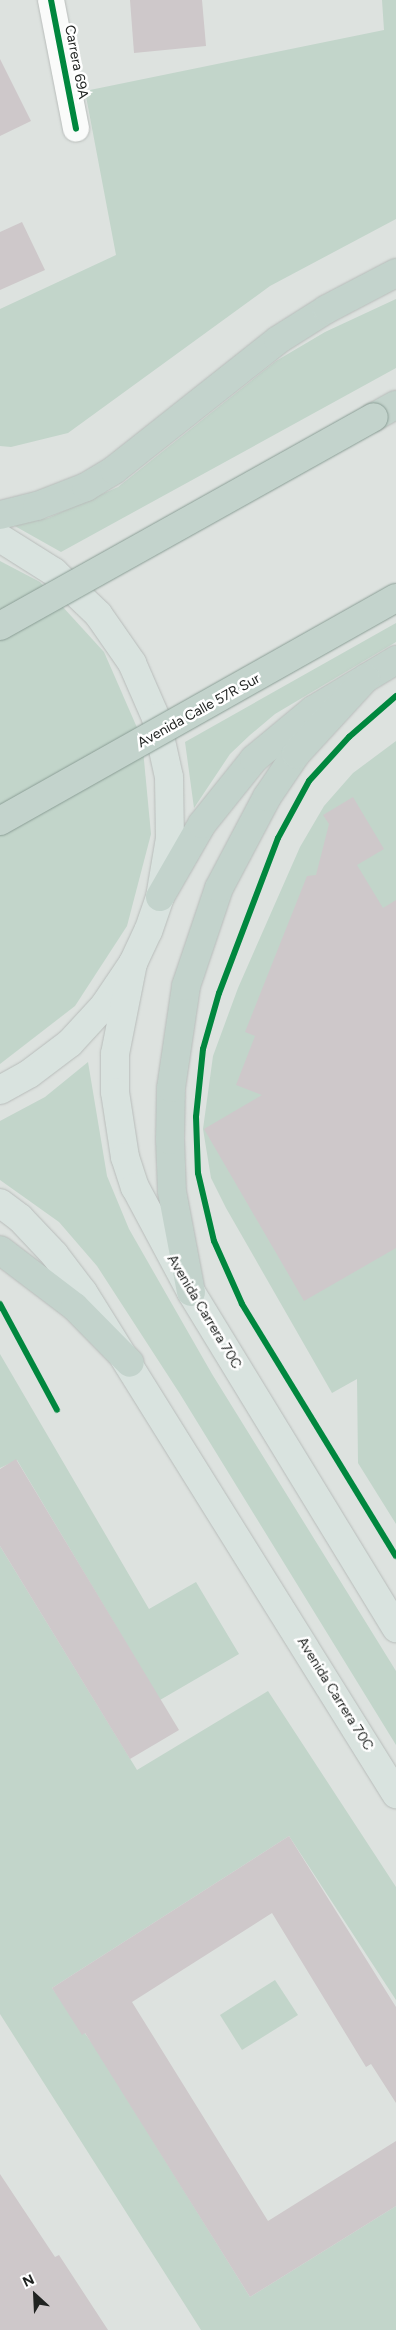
<!DOCTYPE html>
<style>
body{margin:0}
#map{position:relative;width:396px;height:2330px;overflow:hidden;background:#dde2df;font-family:Figtree,sans-serif}
div>[style]{position:absolute}
[style*='--x']{left:calc(var(--x)*1px);top:calc(var(--y)*1px);width:calc(var(--w)*1px);rotate:calc(var(--a)*1deg)}
.green>*{inset:0;background:#c2d5ca}
.building>*{inset:0;background:#cec8ca}
.roads{filter:drop-shadow(0 0 1px #b8bcba) drop-shadow(0 0 1px #b8bcba)}
.street>*{height:26px;margin:-13px;padding:0 13px;transform-origin:13px;border-radius:13px;background:#fafbfa}
.primary>*{height:28px;margin:-14px;padding:0 14px;transform-origin:14px;border-radius:14px;background:#d9e3df}
.highway>*{height:28px;margin:-14px;padding:0 14px;transform-origin:14px;border-radius:14px;background:#c3d3cc}
.bridges{filter:drop-shadow(0 0 1px #8b9e96) drop-shadow(0 0 1px #8b9e96)}
.highway-bridge>*{height:28px;margin:-14px;padding:0 14px;transform-origin:14px;border-radius:14px;background:#c3d3cc}
.cycleway>*{height:6px;margin:-3px;padding:0 3px;transform-origin:3px;border-radius:3px;background:#00873e}
span{translate:-50% -50%;white-space:nowrap;text-align:center;line-height:1.15;-webkit-text-stroke:5px #fff;paint-order:stroke}
.street-label{font-size:14px;color:#202321}
.north{position:absolute;left:10px;top:2270px;width:50px;height:50px;-webkit-text-stroke:4px #fff;paint-order:stroke;rotate:335deg;font-size:14px;font-weight:700;line-height:20px;text-align:center;color:#202321}
.north::after{content:'';display:block;margin:auto;width:18px;height:22px;background:#202321;clip-path:polygon(50% 0,100% 100%,50% 72%,0 100%)}
</style>
<div id="map">
<div class="green">
<div style="clip-path:polygon(382px 0,396px 0,396px 219px,270px 286px,68px 433px,11px 447px,0 446px,0 309px,116px 255px,85px 91px,384px 30px)"></div>
<div style="clip-path:polygon(396px 299px,396px 368px,61px 552px,13px 525px,48px 518px,118px 487px,276px 361px,325px 332px)"></div>
<div style="clip-path:polygon(0 561px,40px 582px,104px 652px,142px 739px,151px 834px,127px 926px,75px 1006px,0 1064px)"></div>
<div style="clip-path:polygon(396px 623px,396px 642px,275px 714px,250px 735px,230px 754px,194px 808px,185px 742px)"></div>
<div style="clip-path:polygon(396px 741px,396px 1524px,358px 1463px,357px 1379px,332px 1393px,226px 1208px,211px 1178px,203px 1129px,213px 1056px,238px 988px,300px 847px,324px 806px,353px 773px)"></div>
<div style="clip-path:polygon(88px 1062px,107px 1176px,129px 1229px,212px 1374px,396px 1671px,396px 1745px,180px 1394px,97px 1266px,59px 1222px,0 1180px,0 1121px,45px 1097px)"></div>
<div style="clip-path:polygon(0 1354px,149px 1609px,196px 1582px,239px 1654px,160px 1700px,17px 1460px,0 1468px)"></div>
<div style="clip-path:polygon(0 1546px,137px 1770px,268px 1691px,396px 1887px,396px 2000px,289px 1836px,52px 1988px,94px 2046px,250px 2297px,396px 2206px,396px 2330px,201px 2330px,0 2014px)"></div>
<div style="clip-path:polygon(275px 1980px,298px 2015px,242px 2050px,220px 2015px)"></div>
</div>
<div class="building">
<div style="clip-path:polygon(130px 0,202px 0,206px 46px,134px 53px)"></div>
<div style="clip-path:polygon(0 59px,31px 121px,0 136px)"></div>
<div style="clip-path:polygon(22px 222px,45px 270px,0 290px,0 232px)"></div>
<div style="clip-path:polygon(353px 797px,384px 849px,357px 865px,383px 908px,396px 900px,396px 1248px,304px 1301px,204px 1129px,262px 1095px,236px 1085px,255px 1036px,245px 1032px,307px 876px,316px 875px,329px 824px,323px 815px)"></div>
<div style="clip-path:polygon(16px 1459px,179px 1730px,130px 1759px,0 1546px,0 1469px)"></div>
<div style="clip-path:polygon(289px 1836px,396px 2007px,396px 2103px,371px 2064px,366px 2067px,272px 1913px,132px 2002px,268px 2221px,396px 2141px,396px 2206px,250px 2297px,85px 2033px,82px 2035px,52px 1988px)"></div>
<div style="clip-path:polygon(0 2174px,55px 2257px,59px 2255px,108px 2330px,0 2330px)"></div>
</div>
<div class="roads">
<div class="street">
<div style="--x:51;--y:0;--w:131;--a:79"></div>
</div>
<div class="primary">
<div style="--x:0;--y:538;--w:64;--a:32.2"></div>
<div style="--x:54;--y:572;--w:61;--a:43.7"></div>
<div style="--x:98;--y:614;--w:60;--a:55.2"></div>
<div style="--x:132;--y:663;--w:60;--a:66.4"></div>
<div style="--x:156;--y:718;--w:60;--a:77.6"></div>
<div style="--x:169;--y:777;--w:61;--a:89.1"></div>
<div style="--x:170;--y:838;--w:60;--a:99.6"></div>
<div style="--x:160;--y:897;--w:36;--a:109"></div>
<div style="--x:148;--y:931;--w:35;--a:115"></div>
<div style="--x:133;--y:963;--w:52;--a:124"></div>
<div style="--x:104;--y:1006;--w:50;--a:132.6"></div>
<div style="--x:70;--y:1043;--w:51;--a:142.9"></div>
<div style="--x:29;--y:1074;--w:33;--a:151"></div>
<div style="--x:133;--y:963;--w:93;--a:101.2"></div>
<div style="--x:115;--y:1054;--w:38;--a:90"></div>
<div style="--x:115;--y:1092;--w:66;--a:81.3"></div>
<div style="--x:125;--y:1157;--w:32;--a:72"></div>
<div style="--x:135;--y:1187;--w:119;--a:61.9"></div>
<div style="--x:191;--y:1292;--w:394;--a:58.6"></div>
<div style="--x:0;--y:1203;--w:25;--a:37"></div>
<div style="--x:20;--y:1218;--w:50;--a:46.6"></div>
<div style="--x:54;--y:1254;--w:48;--a:52.7"></div>
<div style="--x:83;--y:1292;--w:592;--a:58.06"></div>
</div>
<div class="highway">
<div style="--x:374;--y:417;--w:25;--a:-29"></div>
<div style="--x:0;--y:515;--w:38;--a:-14"></div>
<div style="--x:37;--y:506;--w:53;--a:-21.2"></div>
<div style="--x:86;--y:487;--w:33;--a:-31"></div>
<div style="--x:114;--y:470;--w:209;--a:-38.4"></div>
<div style="--x:278;--y:340;--w:58;--a:-32.3"></div>
<div style="--x:327;--y:309;--w:78;--a:-27.6"></div>
<div style="--x:160;--y:897;--w:84;--a:-60.1"></div>
<div style="--x:202;--y:824;--w:83;--a:-51.3"></div>
<div style="--x:254;--y:759;--w:77;--a:-39.7"></div>
<div style="--x:313;--y:710;--w:97;--a:-31.1"></div>
<div style="--x:0;--y:1250;--w:94;--a:37.2"></div>
<div style="--x:75;--y:1307;--w:78;--a:45.5"></div>
<div style="--x:191;--y:1292;--w:103;--a:-100.7"></div>
<div style="--x:172;--y:1191;--w:51;--a:-92.2"></div>
<div style="--x:170;--y:1140;--w:52;--a:-88.9"></div>
<div style="--x:171;--y:1088;--w:103;--a:-81.6"></div>
<div style="--x:186;--y:986;--w:103;--a:-71.4"></div>
<div style="--x:219;--y:888;--w:103;--a:-62.2"></div>
<div style="--x:267;--y:797;--w:52;--a:-56"></div>
<div style="--x:296;--y:754;--w:103;--a:-47.4"></div>
</div>
</div>
<div class="bridges">
<div class="highway-bridge">
<div style="--x:0;--y:626;--w:428;--a:-29.2"></div>
<div style="--x:0;--y:821;--w:454;--a:-29.4"></div>
</div>
</div>
<div class="cycleway">
<div style="--x:51;--y:0;--w:131;--a:79"></div>
<div style="--x:396;--y:696;--w:62;--a:138.9"></div>
<div style="--x:349;--y:737;--w:59;--a:132.3"></div>
<div style="--x:309;--y:781;--w:65;--a:118.5"></div>
<div style="--x:278;--y:838;--w:166;--a:110.8"></div>
<div style="--x:219;--y:993;--w:58;--a:105.9"></div>
<div style="--x:203;--y:1049;--w:68;--a:95.9"></div>
<div style="--x:196;--y:1117;--w:56;--a:88"></div>
<div style="--x:198;--y:1173;--w:70;--a:76.8"></div>
<div style="--x:214;--y:1241;--w:69;--a:66"></div>
<div style="--x:242;--y:1304;--w:295;--a:58.6"></div>
<div style="--x:0;--y:1304;--w:120;--a:61.7"></div>
</div>
<div class="street-label">
<span style="left:76px;top:62px;rotate:79deg">Carrera 69A</span>
<span style="left:199px;top:711px;rotate:-29deg">Avenida Calle 57R Sur</span>
<span style="left:204px;top:1312px;rotate:59deg">Avenida Carrera 70C</span>
<span style="left:335px;top:1694px;rotate:58deg">Avenida Carrera 70C</span>
</div>
<div class="north">N</div>
</div>
